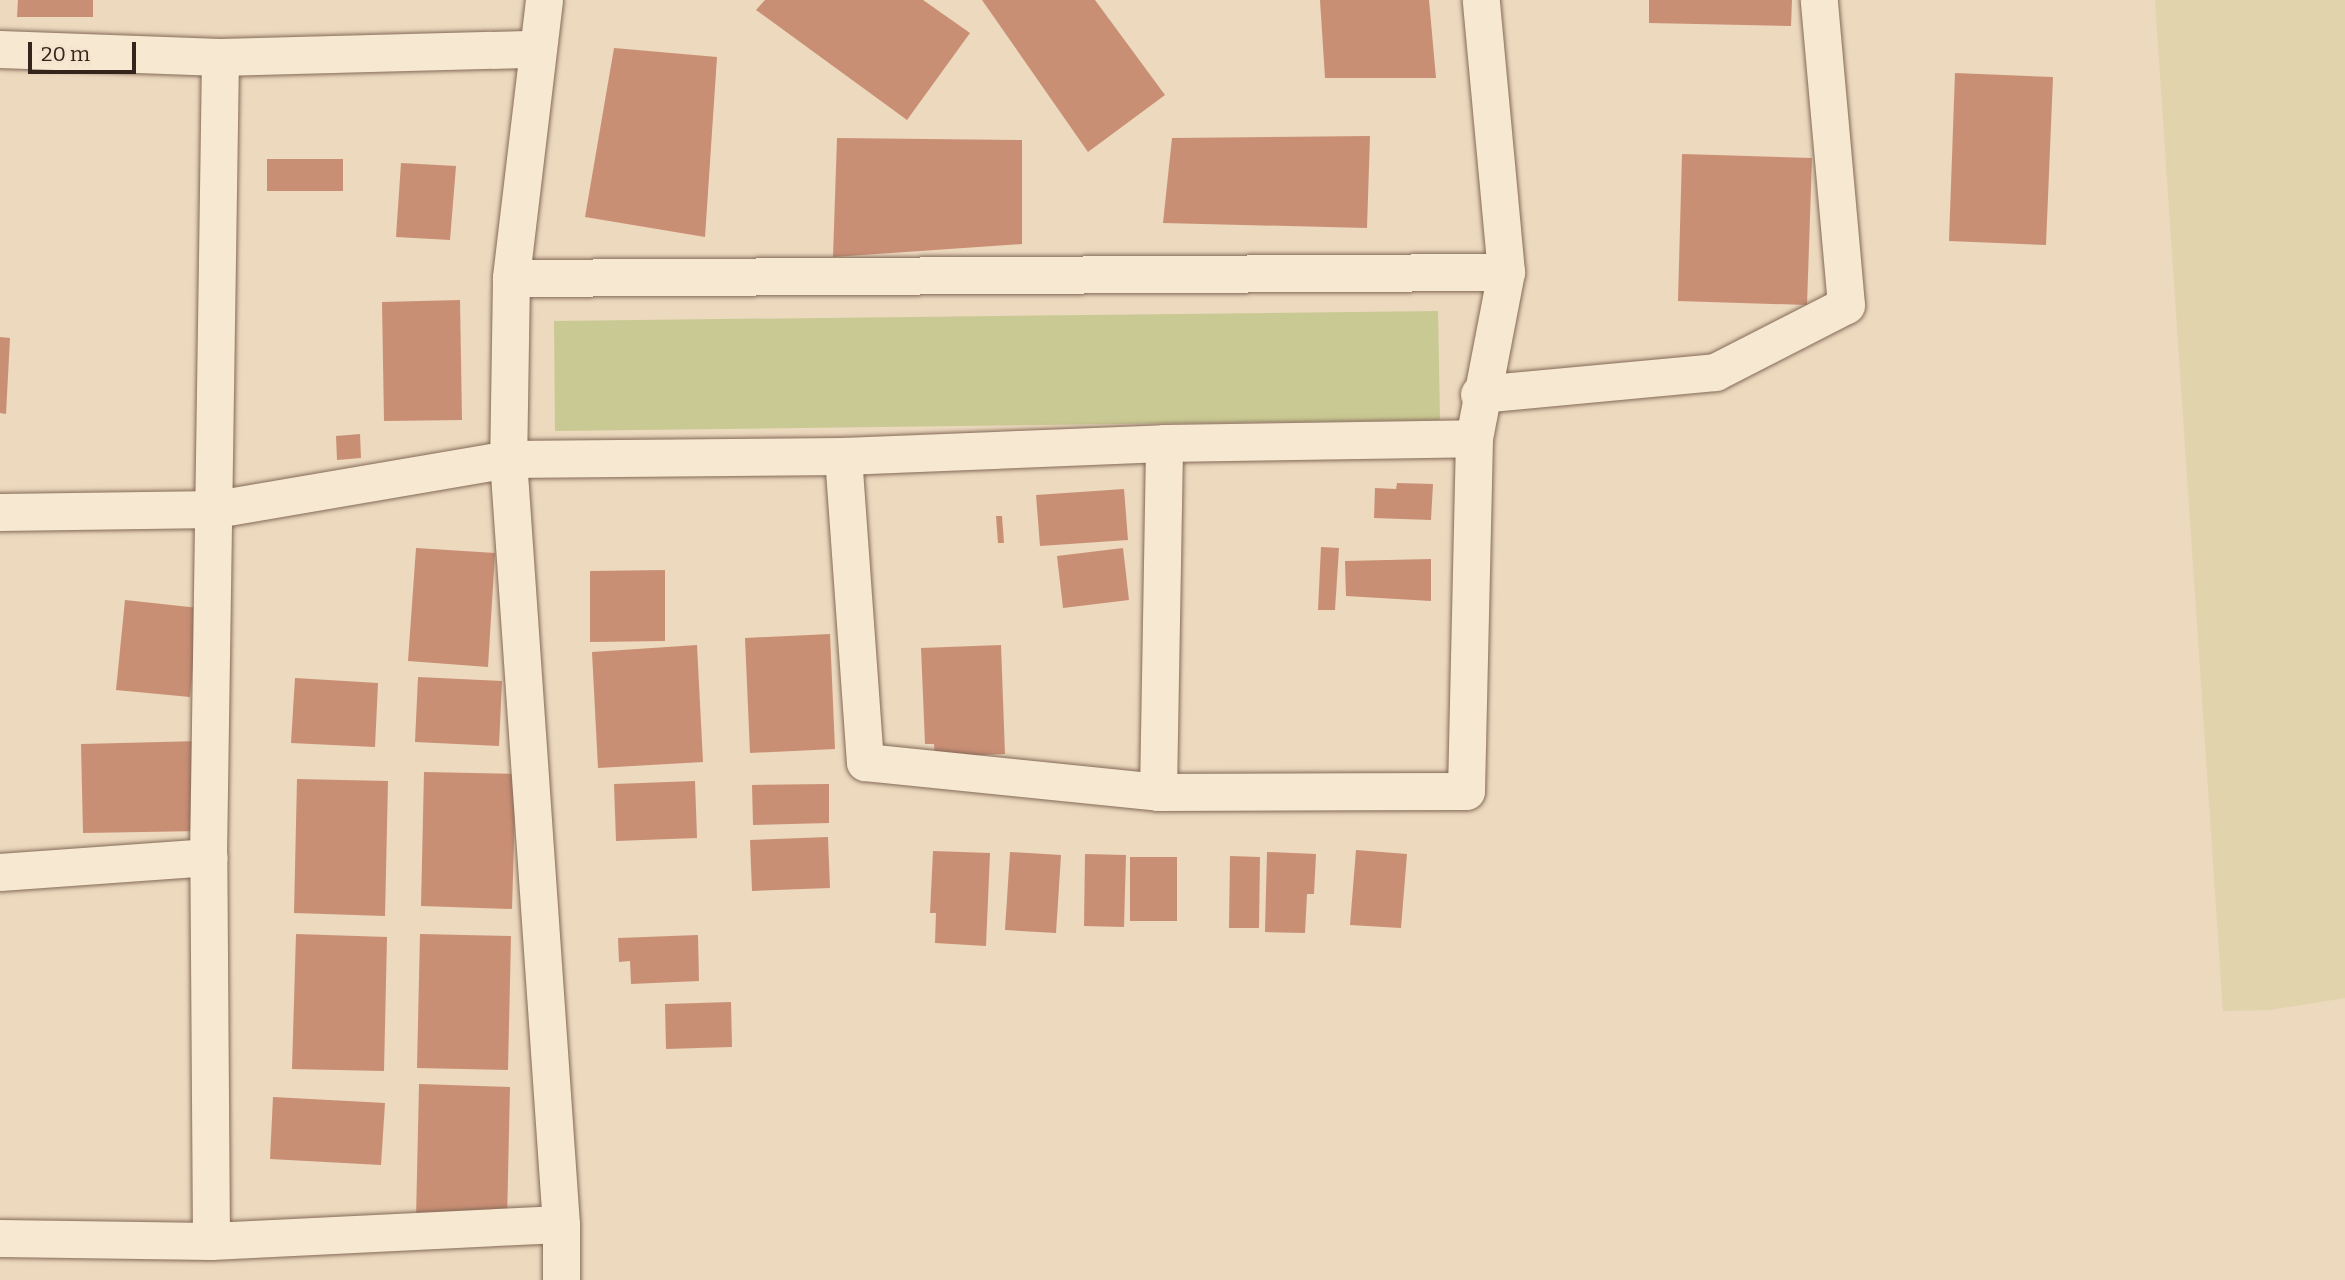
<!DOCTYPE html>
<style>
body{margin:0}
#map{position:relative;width:2345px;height:1280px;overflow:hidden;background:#ecd9be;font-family:Bitter,serif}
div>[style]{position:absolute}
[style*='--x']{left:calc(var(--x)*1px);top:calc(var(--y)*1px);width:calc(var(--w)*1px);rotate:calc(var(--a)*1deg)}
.farmland>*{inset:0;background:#e1d3ac}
.green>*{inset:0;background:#c9c993}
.building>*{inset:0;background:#c98f75}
.roads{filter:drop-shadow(0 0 2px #846a58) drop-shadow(0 0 2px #846a58)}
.minor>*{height:37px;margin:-18.5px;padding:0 18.5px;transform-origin:18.5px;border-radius:18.5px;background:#f7e8d1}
span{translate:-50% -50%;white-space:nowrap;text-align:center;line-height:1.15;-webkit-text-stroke:5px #f4e4ce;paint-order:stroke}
.scale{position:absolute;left:28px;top:42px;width:108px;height:32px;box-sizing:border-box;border:4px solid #34251c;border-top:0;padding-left:9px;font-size:21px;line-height:24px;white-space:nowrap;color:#34251c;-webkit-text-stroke:5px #f4e4ce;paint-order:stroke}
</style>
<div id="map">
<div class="farmland">
<div style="clip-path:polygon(2155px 0,2345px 0,2345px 998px,2270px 1010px,2223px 1011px)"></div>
</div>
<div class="green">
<div style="clip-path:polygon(1438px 311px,1440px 420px,555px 431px,554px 321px)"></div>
</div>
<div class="building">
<div style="clip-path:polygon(18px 0,93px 0,93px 17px,17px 17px)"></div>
<div style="clip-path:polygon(765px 0,923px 0,970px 33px,907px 120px,756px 10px)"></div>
<div style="clip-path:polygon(982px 0,1095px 0,1165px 95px,1088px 152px)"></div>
<div style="clip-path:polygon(1320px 0,1429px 0,1436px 78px,1325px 78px)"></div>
<div style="clip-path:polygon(1649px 0,1792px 0,1791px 26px,1649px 23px)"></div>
<div style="clip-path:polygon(614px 48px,717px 57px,705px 237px,585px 217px)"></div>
<div style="clip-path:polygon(1955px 73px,2053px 77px,2046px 245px,1949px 241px)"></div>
<div style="clip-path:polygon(1370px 136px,1367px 228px,1163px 223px,1172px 138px)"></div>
<div style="clip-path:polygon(837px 138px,1022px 140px,1022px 244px,833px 257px)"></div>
<div style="clip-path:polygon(1682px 154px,1812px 158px,1807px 305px,1678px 301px)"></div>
<div style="clip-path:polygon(267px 159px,343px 159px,343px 191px,267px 191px)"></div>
<div style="clip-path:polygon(401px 163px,456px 166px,450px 240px,396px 237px)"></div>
<div style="clip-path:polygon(460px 300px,462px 420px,384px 421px,382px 302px)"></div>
<div style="clip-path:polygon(0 337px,10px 338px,6px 414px,0 413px)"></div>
<div style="clip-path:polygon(360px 434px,361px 458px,337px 460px,336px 436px)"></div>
<div style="clip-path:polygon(1397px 483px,1433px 484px,1431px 520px,1374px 518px,1375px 488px,1396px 489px)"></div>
<div style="clip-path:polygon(1124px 489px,1128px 540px,1040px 546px,1036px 495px)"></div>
<div style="clip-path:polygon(996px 516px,1002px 516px,1004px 543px,998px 543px)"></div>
<div style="clip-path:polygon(1321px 547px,1339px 548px,1335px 610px,1318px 610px)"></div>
<div style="clip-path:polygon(416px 548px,495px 553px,488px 667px,408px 661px)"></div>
<div style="clip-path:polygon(1123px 548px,1129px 600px,1063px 608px,1057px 556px)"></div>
<div style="clip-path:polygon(1431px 559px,1431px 601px,1346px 596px,1345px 561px)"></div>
<div style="clip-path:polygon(665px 570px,665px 641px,590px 642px,590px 571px)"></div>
<div style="clip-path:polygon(125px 600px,199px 608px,190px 697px,116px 690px)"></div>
<div style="clip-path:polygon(830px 634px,835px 749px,750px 753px,745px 638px)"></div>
<div style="clip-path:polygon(697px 645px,703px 762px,598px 768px,592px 652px)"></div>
<div style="clip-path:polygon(1001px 645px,1005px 754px,935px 757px,934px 744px,925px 744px,921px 648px)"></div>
<div style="clip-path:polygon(418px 677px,502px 681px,499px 746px,415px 742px)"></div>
<div style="clip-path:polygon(295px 678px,378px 683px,375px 747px,291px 743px)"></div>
<div style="clip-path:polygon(201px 741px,202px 831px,83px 833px,81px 744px)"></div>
<div style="clip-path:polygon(424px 772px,516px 774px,512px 909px,421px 906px)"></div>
<div style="clip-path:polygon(297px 779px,388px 781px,385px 916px,294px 913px)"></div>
<div style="clip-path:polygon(695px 781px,697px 838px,616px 841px,614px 784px)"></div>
<div style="clip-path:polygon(829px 784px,829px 823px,753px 825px,752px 785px)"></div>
<div style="clip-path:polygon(828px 837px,830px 888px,752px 891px,750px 840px)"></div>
<div style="clip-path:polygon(1356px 850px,1407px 854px,1401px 928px,1350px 925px)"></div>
<div style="clip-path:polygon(933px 851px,990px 853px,986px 946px,935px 943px,936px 913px,930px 913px)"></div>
<div style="clip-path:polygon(1010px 852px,1061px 855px,1056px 933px,1005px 930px)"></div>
<div style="clip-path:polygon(1267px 852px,1316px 854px,1314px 894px,1307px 894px,1305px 933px,1265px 932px)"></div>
<div style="clip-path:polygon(1085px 854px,1126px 855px,1124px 927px,1084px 926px)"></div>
<div style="clip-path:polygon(1230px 856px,1260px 857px,1259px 928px,1229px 928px)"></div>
<div style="clip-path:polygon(1130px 857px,1177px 857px,1177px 921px,1130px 921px)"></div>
<div style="clip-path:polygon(296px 934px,387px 937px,384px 1071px,292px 1069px)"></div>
<div style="clip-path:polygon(420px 934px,511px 936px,508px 1070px,417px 1068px)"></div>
<div style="clip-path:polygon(698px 935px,699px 981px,631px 984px,630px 961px,619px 962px,618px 938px)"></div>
<div style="clip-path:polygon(731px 1002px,732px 1047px,666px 1049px,665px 1004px)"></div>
<div style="clip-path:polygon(419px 1084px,510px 1087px,507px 1221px,416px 1219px)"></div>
<div style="clip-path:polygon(273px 1097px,385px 1103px,381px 1165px,270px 1159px)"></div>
</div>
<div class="roads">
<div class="minor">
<div style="--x:544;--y:0;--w:280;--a:96.8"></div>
<div style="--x:511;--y:278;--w:181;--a:90.9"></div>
<div style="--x:508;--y:459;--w:767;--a:86.04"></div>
<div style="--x:561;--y:1224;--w:56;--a:90"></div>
<div style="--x:0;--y:49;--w:220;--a:2.1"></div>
<div style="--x:220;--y:57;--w:316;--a:-1.5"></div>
<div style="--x:511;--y:278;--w:995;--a:-0.35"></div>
<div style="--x:1506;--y:272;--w:273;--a:-95.3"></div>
<div style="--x:1479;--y:394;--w:237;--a:-5.3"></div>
<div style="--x:1715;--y:372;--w:147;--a:-27.1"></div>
<div style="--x:1846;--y:305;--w:306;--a:-95.1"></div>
<div style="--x:843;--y:456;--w:307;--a:85.9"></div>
<div style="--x:865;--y:762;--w:295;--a:5.8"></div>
<div style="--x:1158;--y:792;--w:308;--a:-0.2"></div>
<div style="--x:1466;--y:791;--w:353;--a:-88.7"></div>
<div style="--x:0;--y:512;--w:216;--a:-0.8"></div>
<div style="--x:216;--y:509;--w:296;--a:-9.7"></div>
<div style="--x:508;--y:459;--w:335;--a:-0.5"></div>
<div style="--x:843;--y:456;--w:321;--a:-2.3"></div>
<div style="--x:1164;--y:443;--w:310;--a:-0.9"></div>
<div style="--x:1474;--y:438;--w:169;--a:-79.1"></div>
<div style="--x:1158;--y:792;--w:349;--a:-89"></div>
<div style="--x:0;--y:872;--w:209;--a:-4.1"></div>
<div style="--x:0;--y:1238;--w:211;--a:0.8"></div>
<div style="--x:211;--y:1241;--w:350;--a:-2.8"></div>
<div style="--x:211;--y:1241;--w:384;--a:-90.4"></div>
<div style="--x:208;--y:857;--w:800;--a:-89.14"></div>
</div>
</div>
<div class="scale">20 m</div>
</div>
